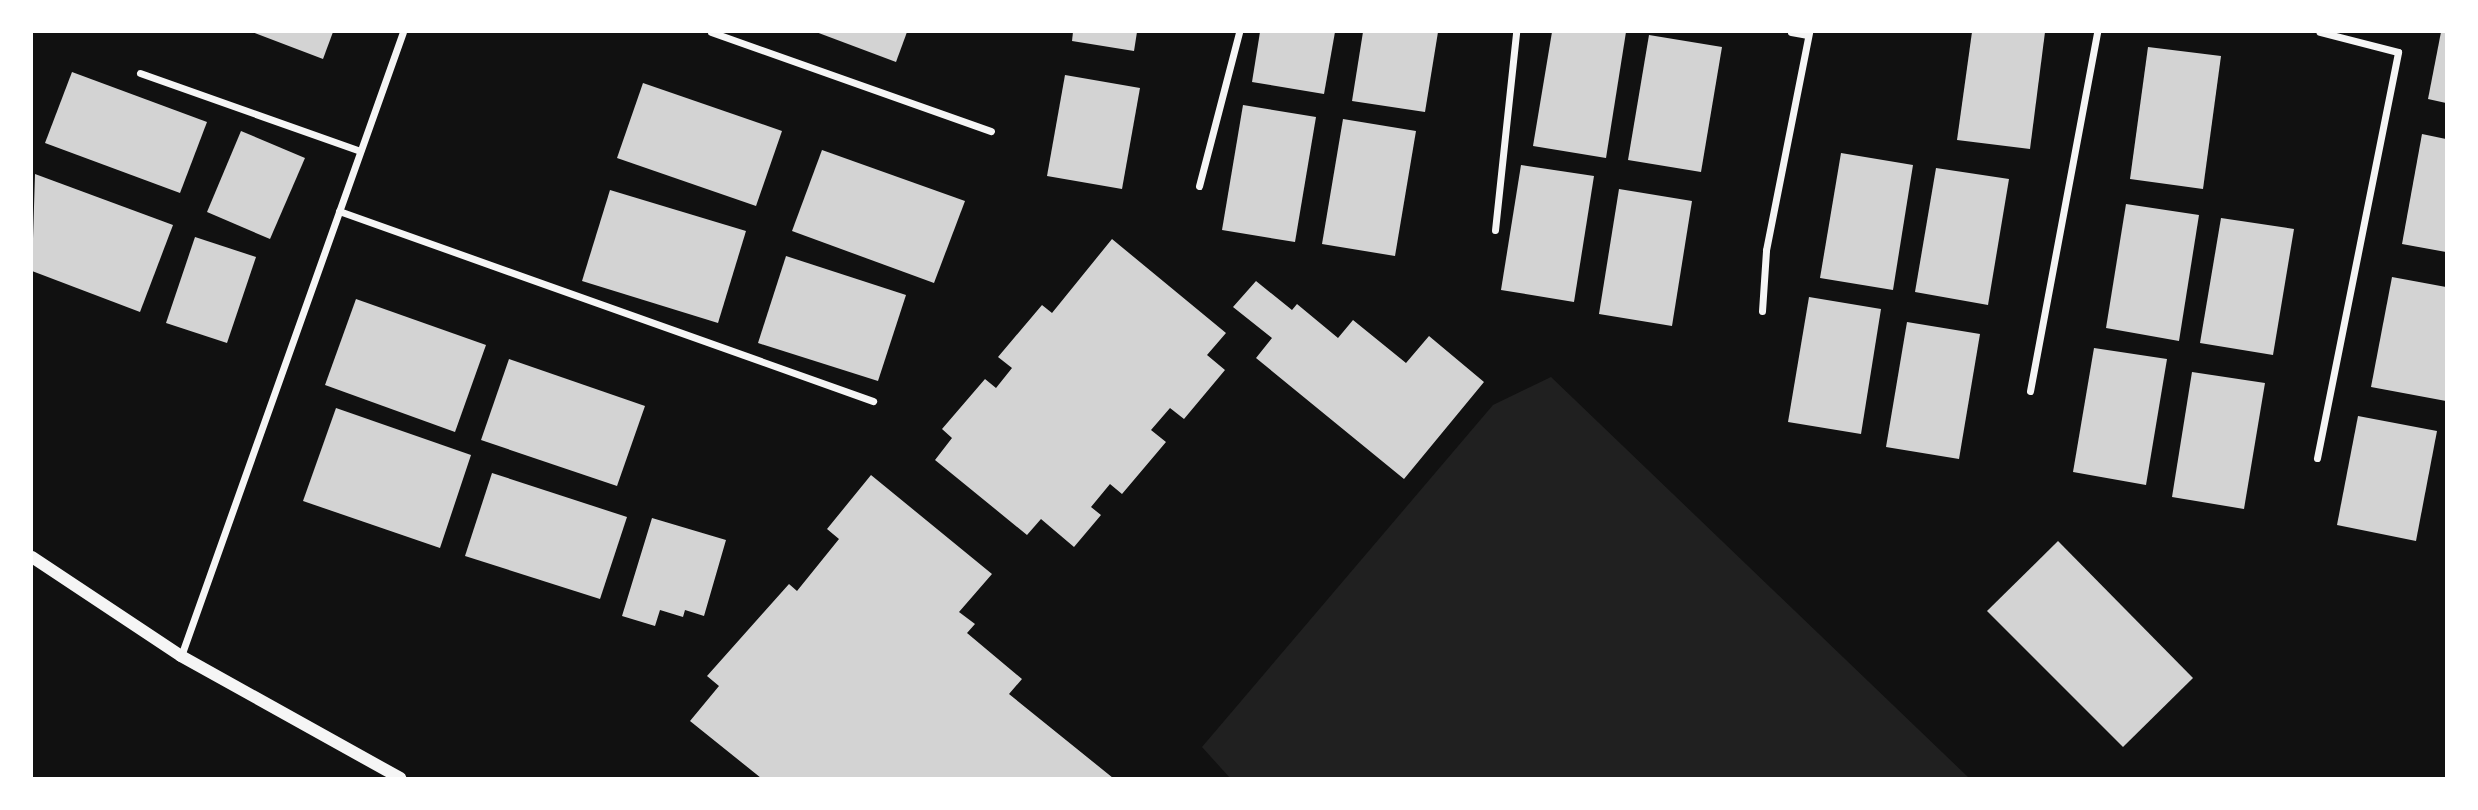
<!DOCTYPE html>
<style>
body{margin:0}
#map{position:relative;width:2478px;height:810px;overflow:hidden;background:#111;font-family:Quicksand,sans-serif}
div>[style]{position:absolute}
[style*='--x']{left:calc(var(--x)*1px);top:calc(var(--y)*1px);width:calc(var(--w)*1px);rotate:calc(var(--a)*1deg)}
.green>*{inset:0;background:#202020}
.building>*{inset:0;background:#d3d3d3}
.minor>*{height:7px;margin:-3.5px;padding:0 3.5px;transform-origin:3.5px;border-radius:3.5px;background:#f5f5f5}
.tertiary>*{height:12px;margin:-6px;padding:0 6px;transform-origin:6px;border-radius:6px;background:#f5f5f5}
span{translate:-50% -50%;white-space:nowrap;text-align:center;line-height:1.15;-webkit-text-stroke:7px #fff;paint-order:stroke}
.frame{position:absolute;inset:0;border:33px solid #fff;pointer-events:none}
</style>
<div id="map">
<div class="green">
<div style="clip-path:polygon(1551px 377px,1969px 778px,1230px 778px,1202px 747px,1493px 405px)"></div>
</div>
<div class="building">
<div style="clip-path:polygon(252px 32px,333px 32px,323px 59px)"></div>
<div style="clip-path:polygon(816px 32px,907px 32px,896px 62px)"></div>
<div style="clip-path:polygon(1073px 32px,1137px 32px,1134px 51px,1072px 41px)"></div>
<div style="clip-path:polygon(1260px 32px,1335px 32px,1324px 94px,1252px 82px)"></div>
<div style="clip-path:polygon(1363px 32px,1438px 32px,1425px 112px,1352px 101px)"></div>
<div style="clip-path:polygon(1552px 32px,1626px 32px,1606px 158px,1533px 146px)"></div>
<div style="clip-path:polygon(1972px 32px,2045px 32px,2030px 149px,1957px 140px)"></div>
<div style="clip-path:polygon(2441px 32px,2446px 32px,2446px 103px,2428px 99px)"></div>
<div style="clip-path:polygon(1649px 35px,1722px 47px,1701px 172px,1628px 160px)"></div>
<div style="clip-path:polygon(2148px 47px,2221px 56px,2203px 189px,2130px 179px)"></div>
<div style="clip-path:polygon(72px 72px,207px 122px,180px 193px,45px 143px)"></div>
<div style="clip-path:polygon(1065px 75px,1140px 88px,1122px 189px,1047px 176px)"></div>
<div style="clip-path:polygon(643px 83px,782px 131px,756px 206px,617px 158px)"></div>
<div style="clip-path:polygon(1243px 105px,1316px 117px,1295px 242px,1222px 230px)"></div>
<div style="clip-path:polygon(1343px 119px,1416px 131px,1395px 256px,1322px 244px)"></div>
<div style="clip-path:polygon(241px 131px,305px 158px,270px 239px,207px 212px)"></div>
<div style="clip-path:polygon(2422px 134px,2446px 139px,2446px 252px,2402px 244px)"></div>
<div style="clip-path:polygon(822px 150px,965px 201px,934px 283px,792px 231px)"></div>
<div style="clip-path:polygon(1841px 153px,1913px 165px,1893px 290px,1820px 278px)"></div>
<div style="clip-path:polygon(1521px 165px,1594px 176px,1574px 302px,1501px 290px)"></div>
<div style="clip-path:polygon(1936px 168px,2009px 179px,1988px 305px,1915px 292px)"></div>
<div style="clip-path:polygon(35px 174px,173px 225px,140px 312px,32px 271px)"></div>
<div style="clip-path:polygon(1619px 189px,1692px 201px,1672px 326px,1599px 314px)"></div>
<div style="clip-path:polygon(610px 190px,746px 231px,718px 323px,582px 281px)"></div>
<div style="clip-path:polygon(2126px 204px,2199px 215px,2179px 341px,2106px 328px)"></div>
<div style="clip-path:polygon(2221px 218px,2294px 229px,2273px 355px,2200px 343px)"></div>
<div style="clip-path:polygon(195px 237px,256px 257px,227px 343px,166px 323px)"></div>
<div style="clip-path:polygon(1112px 239px,1226px 333px,1207px 355px,1225px 370px,1184px 419px,1170px 408px,1151px 430px,1166px 442px,1122px 494px,1110px 484px,1091px 507px,1101px 515px,1074px 547px,1041px 519px,1027px 535px,935px 460px,952px 438px,942px 429px,985px 379px,996px 388px,1012px 368px,998px 357px,1042px 305px,1052px 313px)"></div>
<div style="clip-path:polygon(786px 256px,906px 295px,878px 381px,758px 343px)"></div>
<div style="clip-path:polygon(2392px 277px,2446px 287px,2446px 401px,2371px 387px)"></div>
<div style="clip-path:polygon(1256px 281px,1292px 310px,1297px 304px,1338px 338px,1353px 320px,1406px 363px,1429px 336px,1484px 382px,1404px 479px,1256px 358px,1272px 338px,1233px 307px)"></div>
<div style="clip-path:polygon(1809px 297px,1881px 309px,1861px 434px,1788px 422px)"></div>
<div style="clip-path:polygon(356px 299px,486px 345px,455px 432px,325px 385px)"></div>
<div style="clip-path:polygon(1907px 322px,1980px 334px,1959px 459px,1886px 447px)"></div>
<div style="clip-path:polygon(2094px 348px,2167px 359px,2146px 485px,2073px 472px)"></div>
<div style="clip-path:polygon(509px 359px,645px 406px,617px 486px,481px 440px)"></div>
<div style="clip-path:polygon(2192px 372px,2265px 383px,2244px 509px,2172px 497px)"></div>
<div style="clip-path:polygon(336px 408px,471px 455px,440px 548px,303px 501px)"></div>
<div style="clip-path:polygon(2358px 416px,2437px 431px,2416px 541px,2337px 525px)"></div>
<div style="clip-path:polygon(492px 473px,627px 517px,600px 599px,465px 556px)"></div>
<div style="clip-path:polygon(871px 475px,992px 574px,959px 612px,975px 624px,967px 633px,1022px 679px,1009px 694px,1113px 778px,761px 778px,690px 721px,719px 686px,707px 676px,789px 584px,797px 591px,839px 539px,827px 529px)"></div>
<div style="clip-path:polygon(652px 518px,726px 540px,704px 616px,685px 610px,683px 617px,660px 610px,655px 626px,622px 616px)"></div>
<div style="clip-path:polygon(2058px 541px,2193px 678px,2123px 747px,1987px 611px)"></div>
</div>
<div class="minor">
<div style="--x:711;--y:32;--w:297;--a:19.5"></div>
<div style="--x:1791;--y:32;--w:17;--a:10"></div>
<div style="--x:140;--y:73;--w:233;--a:19.5"></div>
<div style="--x:1199;--y:186;--w:159;--a:-75.4"></div>
<div style="--x:339;--y:211;--w:567;--a:19.59"></div>
<div style="--x:1495;--y:230;--w:199;--a:-83.9"></div>
<div style="--x:1762;--y:311;--w:61;--a:-86.2"></div>
<div style="--x:1766;--y:250;--w:222;--a:-78.8"></div>
<div style="--x:2030;--y:391;--w:365;--a:-79.4"></div>
<div style="--x:2317;--y:458;--w:414;--a:-78.7"></div>
<div style="--x:2398;--y:52;--w:81;--a:-165.6"></div>
<div style="--x:181;--y:656;--w:662;--a:-70.42"></div>
</div>
<div class="tertiary">
<div style="--x:32;--y:557;--w:179;--a:33.6"></div>
<div style="--x:181;--y:656;--w:251;--a:29.1"></div>
</div>
<div class="frame"></div>
</div>
